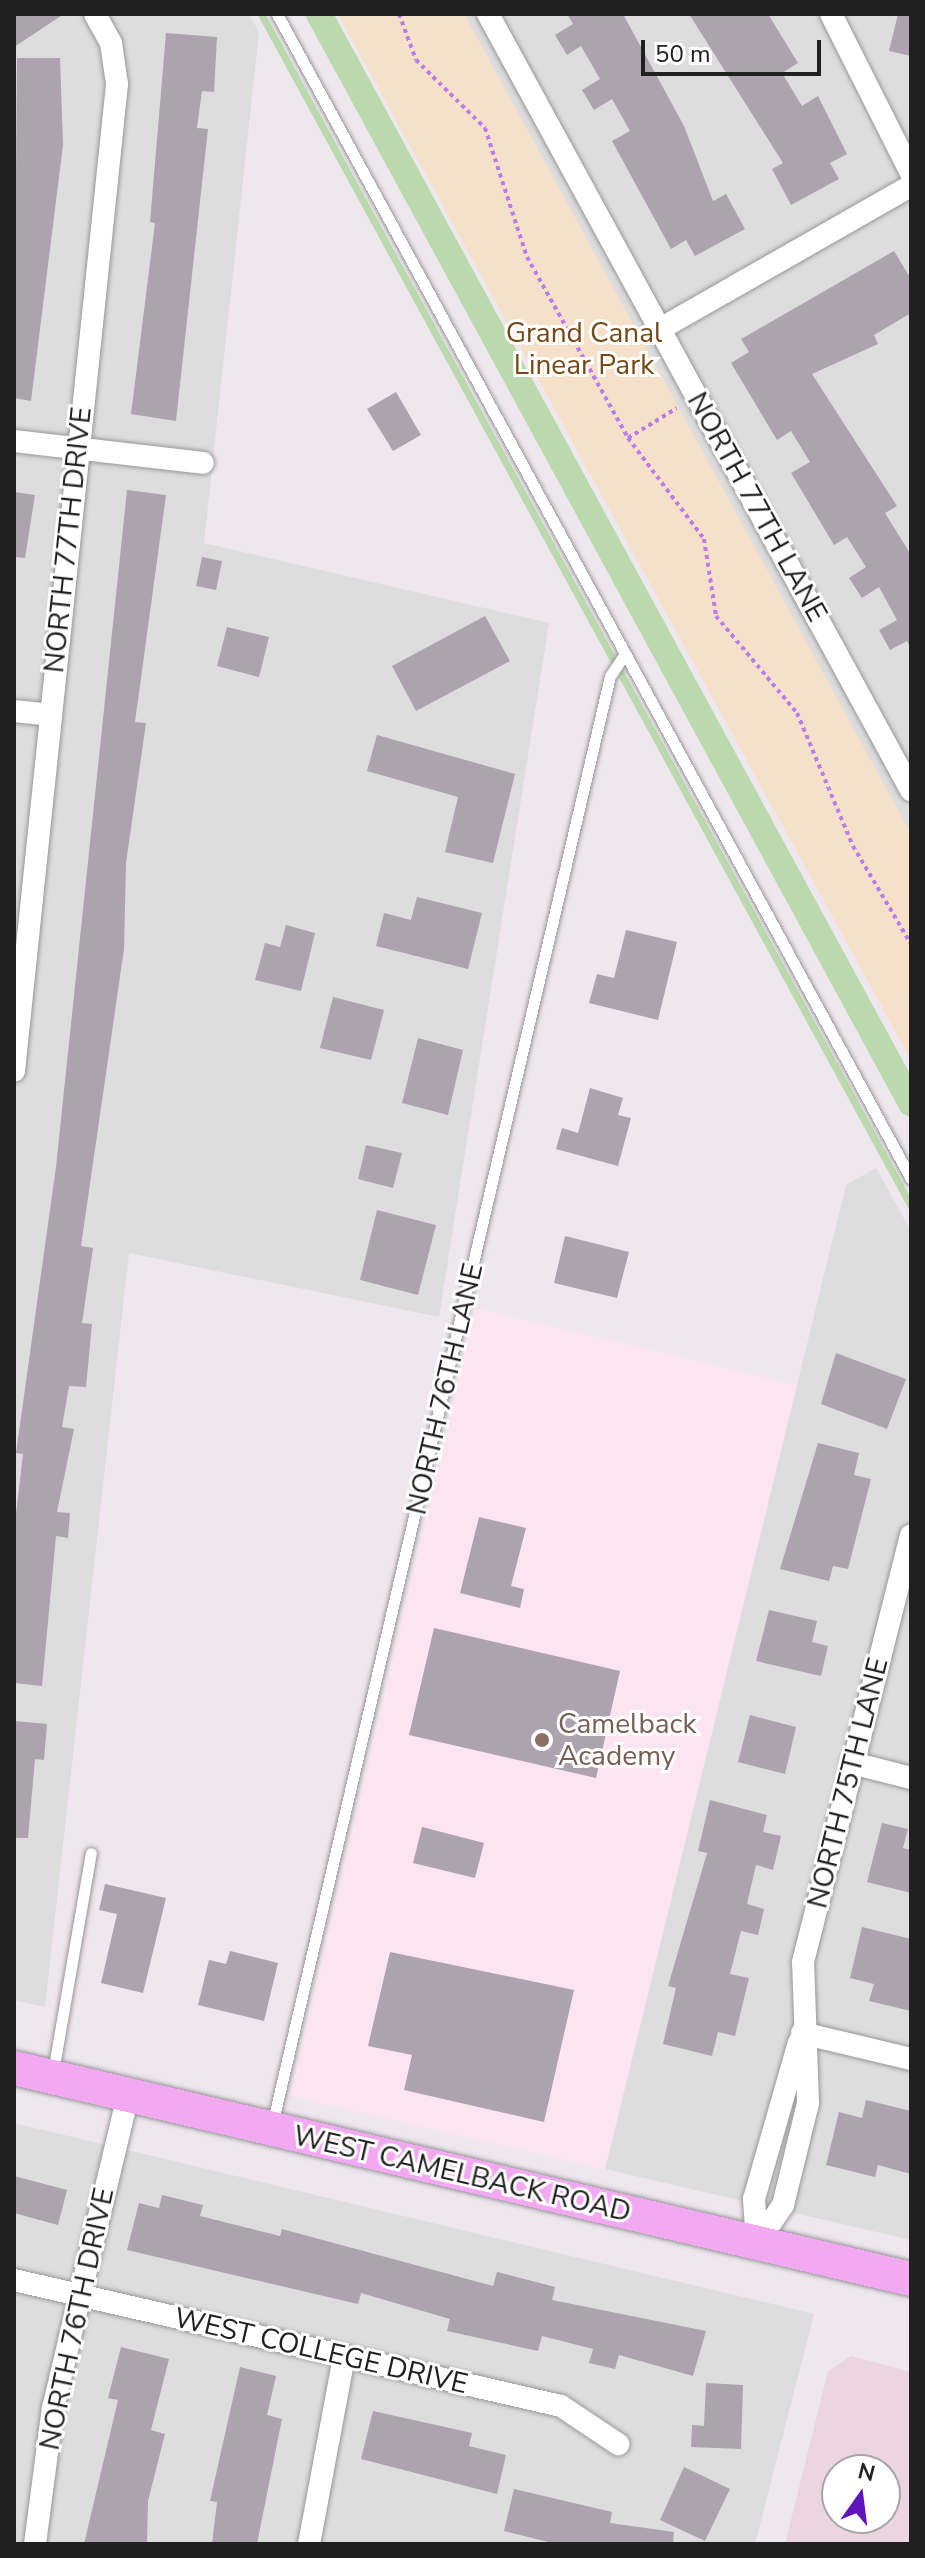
<!DOCTYPE html>
<style>
body{margin:0}
#map{position:relative;width:925px;height:2558px;overflow:hidden;background:#efe7ee;font-family:"Nunito Sans",sans-serif}
div>[style]{position:absolute}
[style*='--x']{left:calc(var(--x)*1px);top:calc(var(--y)*1px);width:calc(var(--w)*1px);rotate:calc(var(--a)*1deg)}
.residential>*{inset:0;background:#ddddde}
.education>*{inset:0;background:#fce4f1}
.farmland>*{inset:0;background:#ecd5e0}
.park>*{inset:0;background:#f5e0c9}
.stream>*{height:7px;margin:-3.5px;padding:0 3.5px;transform-origin:3.5px;border-radius:3.5px;background:#bad9ac}
.canal>*{height:26px;margin:-13px;padding:0 13px;transform-origin:13px;border-radius:13px;background:#bad9ac}
.building>*{inset:0;background:#aca3ae}
.path>*{height:4px;margin-top:-2px;transform-origin:0;background:repeating-linear-gradient(90deg,#ba7bed 0 4px,transparent 0 8px)}
.roads{filter:drop-shadow(0 0 2px #979797) drop-shadow(0 0 2px #979797)}
.service>*{height:11px;margin:-5.5px;padding:0 5.5px;transform-origin:5.5px;border-radius:5.5px;background:#fff}
.minor>*{height:22px;margin:-11px;padding:0 11px;transform-origin:11px;border-radius:11px;background:#fff}
.primary>*{height:34px;margin:-17px;padding:0 17px;transform-origin:17px;border-radius:17px;background:#f3a9f1}
.dots>*{width:22px;height:22px;translate:-50% -50%;box-sizing:border-box;border:4px solid #fff;border-radius:50%}
span{translate:-50% -50%;white-space:nowrap;text-align:center;line-height:1.15;-webkit-text-stroke:6px #fff;paint-order:stroke}
.park-label{font-size:28px;color:#754917}
.street-label{font-size:28px;color:#202020}
.education-label{font-size:28px;color:#785e54}
.left{translate:0 -50%;text-align:left}
.frame{position:absolute;inset:0;border:16px solid #202020;pointer-events:none}
.north{position:absolute;left:821px;top:2454px;width:80px;height:80px;box-sizing:border-box;background:#fff;border:2px solid #a6a6a6;border-radius:50%;rotate:14deg;font-size:22px;font-weight:700;line-height:32px;text-align:center;color:#202020}
.north::after{content:'';display:block;margin:auto;width:28px;height:36px;background:#6014bc;clip-path:polygon(50% 0,100% 100%,50% 72%,0 100%)}
.scale{position:absolute;left:641px;top:40px;width:180px;height:36px;box-sizing:border-box;border:4px solid #202020;border-top:0;padding-left:10px;font-size:24px;line-height:28px;white-space:nowrap;color:#202020;-webkit-text-stroke:6px #fff;paint-order:stroke}
</style>
<div id="map">
<div class="residential">
<div style="clip-path:polygon(14px 14px,249px 14px,259px 32px,204px 543px,549px 623px,439px 1317px,129px 1253px,45px 2007px,14px 2000px)"></div>
<div style="clip-path:polygon(464px 14px,911px 14px,911px 835px)"></div>
<div style="clip-path:polygon(876px 1168px,911px 1231px,911px 2240px,605px 2169px,846px 1185px)"></div>
<div style="clip-path:polygon(14px 2123px,814px 2314px,755px 2544px,14px 2544px)"></div>
</div>
<div class="education">
<div style="clip-path:polygon(475px 1308px,797px 1385px,605px 2169px,290px 2096px)"></div>
</div>
<div class="farmland">
<div style="clip-path:polygon(evenodd,851px 2356px,911px 2372px,911px 2544px,785px 2544px,828px 2371px,851px 2356px,837px 2470px,885px 2470px,885px 2518px,837px 2518px,837px 2470px)"></div>
</div>
<div class="park">
<div style="clip-path:polygon(338px 14px,464px 14px,911px 834px,911px 1060px)"></div>
</div>
<div class="stream">
<div style="--x:261;--y:14;--w:1358;--a:61.4"></div>
</div>
<div class="canal">
<div style="--x:319;--y:14;--w:1240;--a:61.47"></div>
</div>
<div class="building">
<div style="clip-path:polygon(14px 14px,64px 14px,14px 47px)"></div>
<div style="clip-path:polygon(567px 14px,623px 14px,684px 126px,713px 201px,726px 194px,745px 229px,695px 256px,686px 240px,671px 249px,612px 141px,630px 131px,612px 99px,594px 110px,582px 90px,600px 79px,581px 46px,567px 55px,555px 35px,573px 24px)"></div>
<div style="clip-path:polygon(689px 14px,768px 14px,798px 63px,782px 73px,802px 106px,818px 96px,847px 154px,830px 163px,839px 179px,791px 205px,772px 169px,783px 163px)"></div>
<div style="clip-path:polygon(898px 14px,911px 14px,911px 56px,889px 51px)"></div>
<div style="clip-path:polygon(166px 33px,217px 37px,214px 92px,202px 91px,197px 128px,208px 129px,176px 421px,131px 414px,155px 223px,150px 222px)"></div>
<div style="clip-path:polygon(17px 58px,60px 58px,63px 145px,31px 401px,14px 398px)"></div>
<div style="clip-path:polygon(894px 251px,911px 279px,911px 313px,874px 335px,878px 344px,812px 374px,897px 506px,885px 513px,911px 555px,911px 648px,907px 641px,890px 650px,879px 630px,897px 620px,879px 587px,862px 598px,849px 578px,866px 567px,847px 537px,834px 545px,791px 473px,810px 462px,791px 431px,777px 440px,731px 363px,749px 352px,741px 339px)"></div>
<div style="clip-path:polygon(396px 392px,421px 435px,393px 451px,367px 409px)"></div>
<div style="clip-path:polygon(127px 490px,166px 495px,135px 722px,146px 723px,126px 863px,124px 949px,81px 1246px,93px 1248px,82px 1323px,92px 1324px,86px 1387px,69px 1386px,62px 1427px,74px 1429px,57px 1512px,70px 1513px,68px 1538px,56px 1536px,42px 1686px,14px 1683px,14px 1531px,23px 1454px,16px 1453px,56px 1167px)"></div>
<div style="clip-path:polygon(14px 492px,35px 495px,25px 558px,14px 557px)"></div>
<div style="clip-path:polygon(202px 557px,222px 561px,216px 590px,196px 586px)"></div>
<div style="clip-path:polygon(485px 616px,510px 661px,416px 711px,392px 666px)"></div>
<div style="clip-path:polygon(227px 627px,269px 637px,259px 677px,217px 666px)"></div>
<div style="clip-path:polygon(377px 735px,515px 774px,493px 863px,445px 852px,458px 797px,367px 771px)"></div>
<div style="clip-path:polygon(417px 897px,482px 913px,468px 969px,376px 946px,384px 913px,411px 920px)"></div>
<div style="clip-path:polygon(286px 925px,315px 933px,301px 991px,255px 980px,265px 943px,280px 947px)"></div>
<div style="clip-path:polygon(626px 930px,677px 942px,658px 1020px,589px 1003px,597px 974px,614px 978px)"></div>
<div style="clip-path:polygon(333px 997px,384px 1010px,371px 1060px,320px 1048px)"></div>
<div style="clip-path:polygon(418px 1038px,463px 1050px,448px 1115px,402px 1103px)"></div>
<div style="clip-path:polygon(590px 1088px,623px 1098px,618px 1115px,631px 1118px,618px 1166px,556px 1149px,562px 1128px,578px 1133px)"></div>
<div style="clip-path:polygon(366px 1145px,402px 1153px,393px 1188px,358px 1179px)"></div>
<div style="clip-path:polygon(377px 1210px,436px 1225px,418px 1295px,360px 1280px)"></div>
<div style="clip-path:polygon(565px 1236px,629px 1252px,617px 1298px,554px 1283px)"></div>
<div style="clip-path:polygon(836px 1353px,906px 1379px,887px 1429px,821px 1404px)"></div>
<div style="clip-path:polygon(818px 1443px,859px 1453px,854px 1475px,871px 1479px,848px 1569px,833px 1566px,829px 1581px,780px 1569px)"></div>
<div style="clip-path:polygon(479px 1517px,526px 1528px,511px 1586px,524px 1589px,520px 1608px,460px 1593px)"></div>
<div style="clip-path:polygon(769px 1610px,817px 1621px,812px 1642px,828px 1646px,821px 1676px,756px 1661px)"></div>
<div style="clip-path:polygon(434px 1628px,620px 1671px,596px 1778px,409px 1735px)"></div>
<div style="clip-path:polygon(750px 1715px,796px 1727px,785px 1774px,738px 1762px)"></div>
<div style="clip-path:polygon(14px 1721px,47px 1724px,44px 1760px,35px 1759px,28px 1838px,14px 1838px)"></div>
<div style="clip-path:polygon(710px 1800px,767px 1815px,763px 1832px,781px 1836px,773px 1870px,756px 1865px,747px 1904px,764px 1909px,758px 1935px,741px 1931px,730px 1974px,749px 1978px,735px 2036px,718px 2032px,712px 2056px,663px 2044px,676px 1988px,668px 1986px,707px 1853px,698px 1851px)"></div>
<div style="clip-path:polygon(882px 1823px,908px 1829px,903px 1848px,911px 1850px,911px 1893px,867px 1882px)"></div>
<div style="clip-path:polygon(422px 1827px,484px 1843px,475px 1878px,413px 1863px)"></div>
<div style="clip-path:polygon(105px 1884px,166px 1898px,143px 1993px,101px 1983px,117px 1914px,99px 1910px)"></div>
<div style="clip-path:polygon(862px 1927px,911px 1939px,911px 2011px,869px 2001px,874px 1984px,850px 1978px)"></div>
<div style="clip-path:polygon(230px 1951px,278px 1963px,264px 2021px,198px 2005px,209px 1960px,226px 1964px)"></div>
<div style="clip-path:polygon(390px 1952px,574px 1990px,544px 2122px,404px 2090px,412px 2055px,368px 2046px)"></div>
<div style="clip-path:polygon(866px 2100px,911px 2111px,911px 2174px,878px 2165px,875px 2177px,826px 2165px,839px 2112px,862px 2118px)"></div>
<div style="clip-path:polygon(14px 2176px,67px 2190px,58px 2225px,14px 2213px)"></div>
<div style="clip-path:polygon(162px 2195px,203px 2205px,200px 2216px,280px 2236px,282px 2229px,493px 2286px,497px 2272px,555px 2287px,552px 2300px,706px 2331px,693px 2376px,619px 2355px,615px 2369px,589px 2363px,593px 2349px,542px 2336px,538px 2351px,447px 2331px,450px 2319px,361px 2293px,358px 2304px,127px 2250px,139px 2203px,159px 2208px)"></div>
<div style="clip-path:polygon(121px 2347px,169px 2359px,151px 2430px,165px 2434px,148px 2501px,147px 2544px,84px 2544px,118px 2400px,108px 2398px)"></div>
<div style="clip-path:polygon(240px 2367px,276px 2376px,267px 2415px,282px 2419px,257px 2544px,212px 2544px,217px 2502px,210px 2501px)"></div>
<div style="clip-path:polygon(706px 2383px,743px 2385px,741px 2449px,691px 2447px,692px 2425px,704px 2426px)"></div>
<div style="clip-path:polygon(373px 2411px,472px 2433px,469px 2446px,506px 2455px,497px 2494px,361px 2459px)"></div>
<div style="clip-path:polygon(684px 2467px,730px 2489px,705px 2541px,660px 2520px)"></div>
<div style="clip-path:polygon(514px 2489px,612px 2512px,610px 2523px,674px 2532px,673px 2544px,556px 2544px,504px 2531px)"></div>
</div>
<div class="path">
<div style="--x:399;--y:14;--w:49;--a:69.7"></div>
<div style="--x:416;--y:60;--w:97;--a:44.6"></div>
<div style="--x:485;--y:128;--w:136;--a:72"></div>
<div style="--x:527;--y:257;--w:207;--a:60.8"></div>
<div style="--x:628;--y:438;--w:126;--a:53"></div>
<div style="--x:704;--y:539;--w:78;--a:81.1"></div>
<div style="--x:716;--y:616;--w:126;--a:50.1"></div>
<div style="--x:797;--y:713;--w:144;--a:67.2"></div>
<div style="--x:853;--y:846;--w:114;--a:59.4"></div>
<div style="--x:628;--y:438;--w:57;--a:-31.5"></div>
</div>
<div class="roads">
<div class="service">
<div style="--x:277;--y:14;--w:1326;--a:61.44"></div>
<div style="--x:53;--y:2072;--w:222;--a:-80.2"></div>
<div style="--x:272;--y:2125;--w:1488;--a:-76.87"></div>
<div style="--x:610;--y:676;--w:27;--a:-56"></div>
</div>
<div class="minor">
<div style="--x:488;--y:14;--w:884;--a:61.41"></div>
<div style="--x:831;--y:14;--w:178;--a:63.3"></div>
<div style="--x:660;--y:329;--w:289;--a:-29.7"></div>
<div style="--x:14;--y:441;--w:190;--a:6.6"></div>
<div style="--x:14;--y:711;--w:36;--a:6"></div>
<div style="--x:14;--y:1071;--w:992;--a:-84.04"></div>
<div style="--x:117;--y:84;--w:41;--a:-98.3"></div>
<div style="--x:111;--y:43;--w:33;--a:-119"></div>
<div style="--x:852;--y:1763;--w:61;--a:14.3"></div>
<div style="--x:802;--y:2033;--w:112;--a:13.4"></div>
<div style="--x:757;--y:2243;--w:46;--a:-55.6"></div>
<div style="--x:783;--y:2205;--w:105;--a:-76.2"></div>
<div style="--x:808;--y:2103;--w:141;--a:-92"></div>
<div style="--x:803;--y:1962;--w:440;--a:-75.8"></div>
<div style="--x:757;--y:2243;--w:44;--a:-93.9"></div>
<div style="--x:754;--y:2199;--w:163;--a:-74"></div>
<div style="--x:14;--y:2280;--w:561;--a:12.97"></div>
<div style="--x:561;--y:2406;--w:69;--a:33.7"></div>
<div style="--x:35;--y:2544;--w:137;--a:-82.5"></div>
<div style="--x:53;--y:2408;--w:322;--a:-76.5"></div>
<div style="--x:309;--y:2544;--w:190;--a:-79.4"></div>
</div>
<div class="primary">
<div style="--x:14;--y:2068;--w:921;--a:13.24"></div>
</div>
</div>
<div class="dots">
<div style="left:542px;top:1740px;background:#8d6e63"></div>
</div>
<div class="park-label">
<span style="left:584px;top:349px">Grand Canal<br>Linear Park</span>
</div>
<div class="street-label">
<span style="left:757px;top:507px;rotate:61deg">NORTH 77TH LANE</span>
<span style="left:68px;top:540px;rotate:-84deg">NORTH 77TH DRIVE</span>
<span style="left:445px;top:1389px;rotate:-77deg">NORTH 76TH LANE</span>
<span style="left:848px;top:1783px;rotate:-76deg">NORTH 75TH LANE</span>
<span style="left:462px;top:2174px;rotate:13deg">WEST CAMELBACK ROAD</span>
<span style="left:77px;top:2319px;rotate:-78deg">NORTH 76TH DRIVE</span>
<span style="left:321px;top:2351px;rotate:13deg">WEST COLLEGE DRIVE</span>
</div>
<div class="education-label">
<span class="left" style="left:558px;top:1740px">Camelback<br>Academy</span>
</div>
<div class="frame"></div>
<div class="north">N</div>
<div class="scale">50 m</div>
</div>
